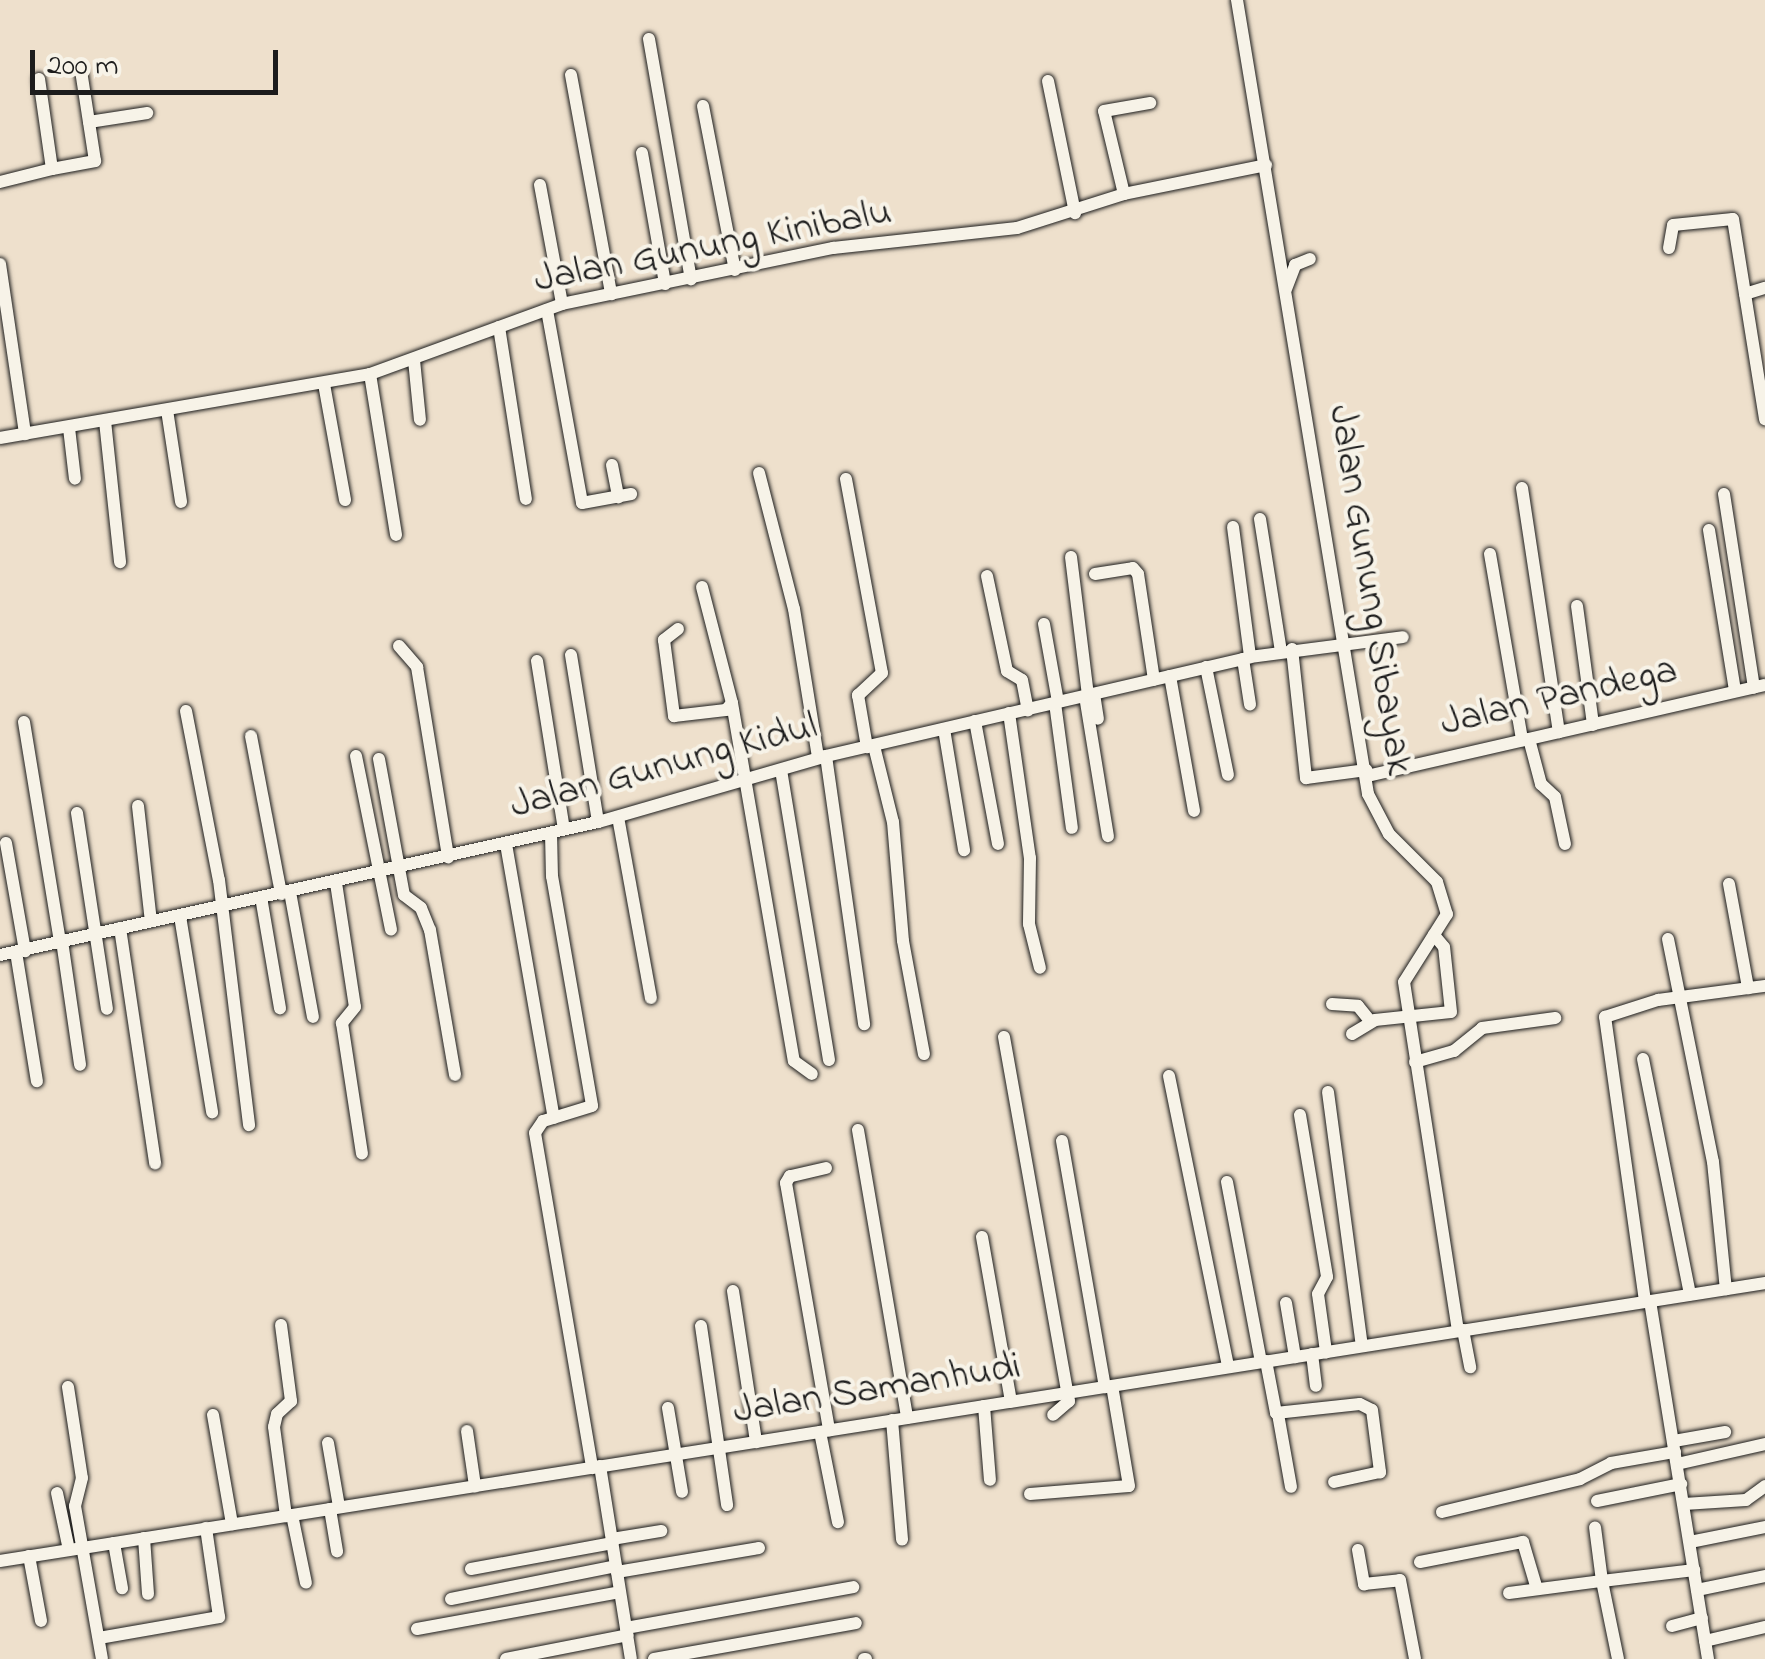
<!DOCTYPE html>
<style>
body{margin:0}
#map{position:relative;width:1765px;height:1659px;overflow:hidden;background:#eee0cc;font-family:"Indie Flower",sans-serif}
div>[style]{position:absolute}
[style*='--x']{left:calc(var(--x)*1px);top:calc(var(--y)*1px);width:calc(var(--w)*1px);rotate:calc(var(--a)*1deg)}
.roads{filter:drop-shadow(0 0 2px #1c1c1c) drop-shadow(0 0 2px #1c1c1c)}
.minor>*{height:12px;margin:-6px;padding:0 6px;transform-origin:6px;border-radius:6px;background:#f7f3e8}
span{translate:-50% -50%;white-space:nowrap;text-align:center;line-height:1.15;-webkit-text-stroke:8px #f7f3e8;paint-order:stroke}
.street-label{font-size:40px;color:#1c1c1c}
.scale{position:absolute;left:30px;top:50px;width:248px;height:45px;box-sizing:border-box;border:5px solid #1c1c1c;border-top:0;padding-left:12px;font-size:30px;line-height:35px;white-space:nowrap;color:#1c1c1c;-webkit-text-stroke:8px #f7f3e8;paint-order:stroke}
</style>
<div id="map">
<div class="roads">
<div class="minor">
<div style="--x:1237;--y:0;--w:805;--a:80.63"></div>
<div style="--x:1368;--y:794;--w:45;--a:62.3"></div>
<div style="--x:1389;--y:834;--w:68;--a:45"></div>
<div style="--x:1437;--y:882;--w:34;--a:73"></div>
<div style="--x:1447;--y:914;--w:80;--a:122.3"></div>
<div style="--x:1404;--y:982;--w:353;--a:81.2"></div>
<div style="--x:649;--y:39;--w:244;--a:80.1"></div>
<div style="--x:571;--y:75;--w:223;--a:79.6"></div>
<div style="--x:1048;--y:81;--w:135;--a:78.4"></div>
<div style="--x:703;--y:106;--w:167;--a:79"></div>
<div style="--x:89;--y:122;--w:59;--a:-8.8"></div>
<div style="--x:642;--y:153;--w:133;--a:80"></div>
<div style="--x:52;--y:169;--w:44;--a:-10.5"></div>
<div style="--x:95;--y:161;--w:91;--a:-98.8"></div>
<div style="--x:0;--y:182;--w:54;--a:-14"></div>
<div style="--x:52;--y:169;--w:91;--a:-98.2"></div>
<div style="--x:540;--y:185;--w:121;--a:79.5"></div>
<div style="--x:1124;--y:194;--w:85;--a:-103.5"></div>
<div style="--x:1104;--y:111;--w:47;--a:-9.9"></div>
<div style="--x:1669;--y:248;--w:23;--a:-80"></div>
<div style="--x:1673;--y:225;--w:60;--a:-5.7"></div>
<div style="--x:1733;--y:219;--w:203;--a:80.9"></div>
<div style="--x:0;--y:264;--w:172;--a:81.6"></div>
<div style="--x:1286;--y:289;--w:26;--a:-69"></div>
<div style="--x:1295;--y:265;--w:16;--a:-22"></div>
<div style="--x:1745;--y:294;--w:21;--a:-17"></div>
<div style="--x:547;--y:310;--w:196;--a:79.7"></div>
<div style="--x:582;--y:503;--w:50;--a:-10.4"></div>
<div style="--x:499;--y:327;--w:174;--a:81.1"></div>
<div style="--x:414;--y:360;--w:60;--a:84.3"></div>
<div style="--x:370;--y:374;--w:163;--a:80.8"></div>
<div style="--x:324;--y:384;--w:118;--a:79.7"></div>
<div style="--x:167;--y:410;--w:93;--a:81.3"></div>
<div style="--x:105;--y:421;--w:142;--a:83.9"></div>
<div style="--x:69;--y:428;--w:51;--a:83.3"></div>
<div style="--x:0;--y:438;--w:375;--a:-9.8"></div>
<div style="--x:370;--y:374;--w:204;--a:-20"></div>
<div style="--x:562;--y:304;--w:277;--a:-11.7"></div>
<div style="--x:833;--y:248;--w:185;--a:-6.2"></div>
<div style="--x:1017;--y:228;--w:112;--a:-17.6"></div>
<div style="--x:1124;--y:194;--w:145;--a:-11.5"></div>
<div style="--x:612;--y:465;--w:33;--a:79"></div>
<div style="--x:759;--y:473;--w:140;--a:75.6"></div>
<div style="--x:794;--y:609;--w:151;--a:80.8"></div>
<div style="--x:846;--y:479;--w:197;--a:79.5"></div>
<div style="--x:882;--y:673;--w:33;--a:137"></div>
<div style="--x:858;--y:695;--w:53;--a:80.2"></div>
<div style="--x:1522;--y:488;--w:247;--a:81.4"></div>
<div style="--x:1724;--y:494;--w:196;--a:81.2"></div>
<div style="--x:1260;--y:519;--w:134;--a:81"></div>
<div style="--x:1233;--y:527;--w:131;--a:82.5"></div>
<div style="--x:1709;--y:530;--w:163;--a:80.8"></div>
<div style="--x:1490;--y:554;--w:189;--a:80.2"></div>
<div style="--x:1071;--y:557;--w:139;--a:83"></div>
<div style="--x:1095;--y:574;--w:38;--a:-9"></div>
<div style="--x:1133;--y:568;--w:8;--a:50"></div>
<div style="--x:1138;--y:574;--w:107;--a:81.4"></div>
<div style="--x:987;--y:576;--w:97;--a:78.1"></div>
<div style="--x:1007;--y:671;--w:17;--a:31"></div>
<div style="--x:1022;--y:680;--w:31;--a:79"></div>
<div style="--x:702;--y:587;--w:120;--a:75.5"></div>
<div style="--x:1577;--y:606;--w:120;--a:82.3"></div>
<div style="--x:1044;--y:624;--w:79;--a:79.8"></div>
<div style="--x:678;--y:629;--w:18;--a:142"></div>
<div style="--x:664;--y:640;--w:77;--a:82.5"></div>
<div style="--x:674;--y:716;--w:52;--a:-6.6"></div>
<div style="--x:726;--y:710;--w:9;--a:-49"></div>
<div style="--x:732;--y:703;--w:363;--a:80.2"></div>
<div style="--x:794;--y:1061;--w:22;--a:36"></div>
<div style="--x:399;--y:646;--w:28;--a:49"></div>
<div style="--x:417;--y:667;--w:193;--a:80.7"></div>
<div style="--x:1292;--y:649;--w:130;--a:83.8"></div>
<div style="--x:1306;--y:778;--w:61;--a:-7.6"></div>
<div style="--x:571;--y:655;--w:169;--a:80.8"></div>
<div style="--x:1243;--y:659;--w:46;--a:81.2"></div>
<div style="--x:537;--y:661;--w:170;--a:80.9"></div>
<div style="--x:1206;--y:667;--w:110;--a:78.5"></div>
<div style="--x:1170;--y:676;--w:137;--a:79.9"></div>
<div style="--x:1094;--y:694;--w:25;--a:81"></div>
<div style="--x:1085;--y:696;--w:142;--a:80.7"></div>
<div style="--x:1055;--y:703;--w:126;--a:82.3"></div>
<div style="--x:186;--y:711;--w:172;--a:79"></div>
<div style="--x:219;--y:880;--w:247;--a:83"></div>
<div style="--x:1009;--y:713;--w:147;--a:81.8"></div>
<div style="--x:1030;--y:858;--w:66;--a:90.9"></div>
<div style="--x:1029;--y:924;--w:45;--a:76"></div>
<div style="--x:975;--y:721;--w:125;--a:79.4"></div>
<div style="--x:24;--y:722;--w:222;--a:80.7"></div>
<div style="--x:944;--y:729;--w:123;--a:80.6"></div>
<div style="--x:251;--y:736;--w:161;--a:79.2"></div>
<div style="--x:1529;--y:739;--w:47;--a:75.1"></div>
<div style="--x:1541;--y:784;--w:19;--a:43"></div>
<div style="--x:1555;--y:797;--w:48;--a:78"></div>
<div style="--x:874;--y:746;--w:78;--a:76"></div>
<div style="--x:893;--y:822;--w:119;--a:85.2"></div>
<div style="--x:903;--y:941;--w:115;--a:79.5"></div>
<div style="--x:356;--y:756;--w:177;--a:78.6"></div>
<div style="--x:826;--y:756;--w:271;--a:81.9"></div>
<div style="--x:379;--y:759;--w:138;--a:79.6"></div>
<div style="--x:404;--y:895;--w:21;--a:37"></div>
<div style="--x:421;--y:908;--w:24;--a:68"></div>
<div style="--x:430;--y:930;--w:147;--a:80.2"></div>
<div style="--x:781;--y:770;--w:294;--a:80.6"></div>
<div style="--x:1367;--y:776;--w:408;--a:-12.9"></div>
<div style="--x:138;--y:806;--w:116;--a:83.6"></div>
<div style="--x:77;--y:813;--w:198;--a:81.3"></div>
<div style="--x:618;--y:817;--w:184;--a:79.7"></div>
<div style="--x:551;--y:833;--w:43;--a:88.7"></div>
<div style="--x:552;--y:876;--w:233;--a:80.1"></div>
<div style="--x:592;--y:1106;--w:51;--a:163"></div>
<div style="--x:543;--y:1121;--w:14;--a:124"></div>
<div style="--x:535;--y:1133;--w:340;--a:80.3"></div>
<div style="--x:6;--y:843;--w:110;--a:80"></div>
<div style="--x:506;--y:844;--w:278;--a:80.1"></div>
<div style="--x:336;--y:883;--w:125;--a:81.3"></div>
<div style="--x:355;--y:1007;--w:21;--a:129"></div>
<div style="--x:342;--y:1023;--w:132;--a:81.3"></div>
<div style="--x:1729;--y:884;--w:106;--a:79.6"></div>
<div style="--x:290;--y:892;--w:127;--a:79.6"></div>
<div style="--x:261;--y:897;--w:113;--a:80.3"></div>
<div style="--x:180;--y:916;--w:199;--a:80.7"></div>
<div style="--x:120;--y:928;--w:238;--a:81.5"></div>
<div style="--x:1668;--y:939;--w:227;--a:78.6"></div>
<div style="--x:1713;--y:1162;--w:128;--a:84.2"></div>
<div style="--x:62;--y:941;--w:125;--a:81.7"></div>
<div style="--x:16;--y:952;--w:131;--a:80.8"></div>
<div style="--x:0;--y:955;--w:613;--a:-12.54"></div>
<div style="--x:598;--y:822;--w:237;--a:-16.1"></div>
<div style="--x:826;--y:756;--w:435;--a:-13.1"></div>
<div style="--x:1250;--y:657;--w:154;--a:-7.4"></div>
<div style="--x:1332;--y:1004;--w:26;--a:4"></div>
<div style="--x:1358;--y:1006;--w:19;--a:51"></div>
<div style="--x:1352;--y:1034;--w:27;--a:-31"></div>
<div style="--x:1375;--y:1020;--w:76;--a:-6"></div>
<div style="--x:1451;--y:1012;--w:65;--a:-96.1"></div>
<div style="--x:1444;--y:947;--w:16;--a:-130"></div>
<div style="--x:1004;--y:1037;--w:370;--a:79.9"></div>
<div style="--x:1069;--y:1401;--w:21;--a:139"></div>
<div style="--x:1643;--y:1059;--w:240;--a:78.7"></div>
<div style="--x:1415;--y:1062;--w:41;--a:-15.8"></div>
<div style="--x:1454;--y:1051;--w:36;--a:-39"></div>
<div style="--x:1482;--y:1028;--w:74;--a:-7.8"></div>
<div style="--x:1169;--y:1076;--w:297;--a:78.5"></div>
<div style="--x:1328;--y:1092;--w:256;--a:82.4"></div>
<div style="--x:1300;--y:1115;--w:164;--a:80.5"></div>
<div style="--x:1327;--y:1277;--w:19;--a:118"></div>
<div style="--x:1318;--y:1294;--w:59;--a:82.1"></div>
<div style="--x:858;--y:1130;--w:292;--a:80.3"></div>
<div style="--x:1062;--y:1141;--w:250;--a:80.1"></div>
<div style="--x:826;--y:1168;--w:37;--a:167"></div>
<div style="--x:790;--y:1176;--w:8;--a:120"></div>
<div style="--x:786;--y:1183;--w:251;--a:80.1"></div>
<div style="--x:1227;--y:1182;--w:183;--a:79.3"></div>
<div style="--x:982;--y:1237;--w:167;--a:80"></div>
<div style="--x:733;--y:1291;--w:153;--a:81.3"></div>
<div style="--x:1645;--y:1301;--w:287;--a:-98"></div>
<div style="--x:1605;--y:1017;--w:56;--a:-17.8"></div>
<div style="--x:1658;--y:1000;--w:108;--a:-7.5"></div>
<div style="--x:1650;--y:1301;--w:363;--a:80.8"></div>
<div style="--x:1286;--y:1303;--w:55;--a:80.5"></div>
<div style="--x:281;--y:1325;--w:77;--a:82.5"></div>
<div style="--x:291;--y:1401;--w:19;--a:137"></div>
<div style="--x:277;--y:1414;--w:13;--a:103"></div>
<div style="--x:274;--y:1427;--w:90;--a:82.3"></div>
<div style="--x:701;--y:1326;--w:181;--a:81.7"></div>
<div style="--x:1463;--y:1330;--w:38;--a:79"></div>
<div style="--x:1312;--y:1354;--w:32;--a:83"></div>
<div style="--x:1266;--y:1361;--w:53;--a:79.1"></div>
<div style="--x:1276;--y:1413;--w:84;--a:-6.1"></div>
<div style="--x:1360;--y:1404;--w:13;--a:27"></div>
<div style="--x:1372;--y:1410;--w:63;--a:82.6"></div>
<div style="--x:1380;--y:1472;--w:47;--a:167.7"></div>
<div style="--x:68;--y:1387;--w:92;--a:81.3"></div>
<div style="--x:82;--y:1478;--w:29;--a:104"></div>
<div style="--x:75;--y:1506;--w:155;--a:80"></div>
<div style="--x:984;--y:1406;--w:74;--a:85.4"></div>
<div style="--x:668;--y:1408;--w:85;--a:80.5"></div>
<div style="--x:1278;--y:1414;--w:74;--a:79.9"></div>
<div style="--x:213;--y:1415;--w:111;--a:80.1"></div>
<div style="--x:892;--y:1420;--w:120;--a:85.2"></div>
<div style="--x:467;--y:1431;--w:56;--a:81.7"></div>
<div style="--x:820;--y:1432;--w:92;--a:78.7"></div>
<div style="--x:1674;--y:1441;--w:52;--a:-10"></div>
<div style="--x:328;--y:1443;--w:65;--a:80.2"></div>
<div style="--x:1677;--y:1464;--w:90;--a:-12.8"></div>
<div style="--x:600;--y:1466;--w:195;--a:80.9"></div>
<div style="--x:57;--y:1493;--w:58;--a:78.1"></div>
<div style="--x:1030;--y:1494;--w:99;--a:-4.6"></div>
<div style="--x:1129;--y:1486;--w:101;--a:-99.6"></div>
<div style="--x:1597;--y:1501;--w:86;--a:-11.4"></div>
<div style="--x:1684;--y:1504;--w:62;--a:-3.7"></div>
<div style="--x:1746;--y:1500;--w:24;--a:-36"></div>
<div style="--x:330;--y:1509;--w:43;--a:80.5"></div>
<div style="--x:1442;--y:1512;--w:142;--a:-13.4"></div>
<div style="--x:1580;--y:1479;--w:35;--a:-27"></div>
<div style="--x:1611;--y:1463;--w:65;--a:-9.8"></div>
<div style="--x:292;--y:1515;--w:69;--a:78.4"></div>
<div style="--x:144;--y:1538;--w:56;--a:85.9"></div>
<div style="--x:612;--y:1539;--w:50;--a:-9.3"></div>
<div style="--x:1690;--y:1542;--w:76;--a:-11.3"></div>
<div style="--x:114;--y:1543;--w:46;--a:79.9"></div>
<div style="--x:1358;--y:1550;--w:35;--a:80"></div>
<div style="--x:1364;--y:1584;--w:36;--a:-6"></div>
<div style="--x:1400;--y:1580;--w:80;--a:79.2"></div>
<div style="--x:29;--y:1556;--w:66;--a:79.5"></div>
<div style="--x:0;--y:1561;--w:1787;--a:-8.95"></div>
<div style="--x:1420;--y:1562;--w:105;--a:-11"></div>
<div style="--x:1523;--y:1542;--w:46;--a:73.5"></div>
<div style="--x:471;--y:1569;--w:144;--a:-10.4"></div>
<div style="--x:617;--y:1572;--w:144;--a:-9.6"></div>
<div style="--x:1697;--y:1590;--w:69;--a:-11.6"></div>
<div style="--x:1509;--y:1593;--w:94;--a:-7.4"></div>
<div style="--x:1602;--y:1581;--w:54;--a:-97.4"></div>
<div style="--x:451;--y:1599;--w:168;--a:-11.3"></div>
<div style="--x:1672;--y:1626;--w:31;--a:-15"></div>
<div style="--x:626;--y:1628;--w:231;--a:-10.2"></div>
<div style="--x:417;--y:1629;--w:206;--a:-10.3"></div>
<div style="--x:99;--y:1638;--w:122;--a:-9.9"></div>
<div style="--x:219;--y:1617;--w:90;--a:-98.3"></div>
<div style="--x:1705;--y:1641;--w:62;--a:-13.1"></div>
<div style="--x:506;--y:1659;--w:124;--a:-11.1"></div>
<div style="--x:654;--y:1659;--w:205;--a:-10.1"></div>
<div style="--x:864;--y:1659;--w:2;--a:0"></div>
<div style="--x:1618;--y:1659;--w:80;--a:-101.6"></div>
<div style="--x:1602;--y:1581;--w:93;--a:-6.8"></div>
</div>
</div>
<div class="street-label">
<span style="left:713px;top:247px;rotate:-11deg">Jalan Gunung Kinibalu</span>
<span style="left:1369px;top:590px;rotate:81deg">Jalan Gunung Sibayak</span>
<span style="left:1559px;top:698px;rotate:-13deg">Jalan Pandega</span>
<span style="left:664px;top:767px;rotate:-15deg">Jalan Gunung Kidul</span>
<span style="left:877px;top:1390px;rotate:-9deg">Jalan Samanhudi</span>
</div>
<div class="scale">200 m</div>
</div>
